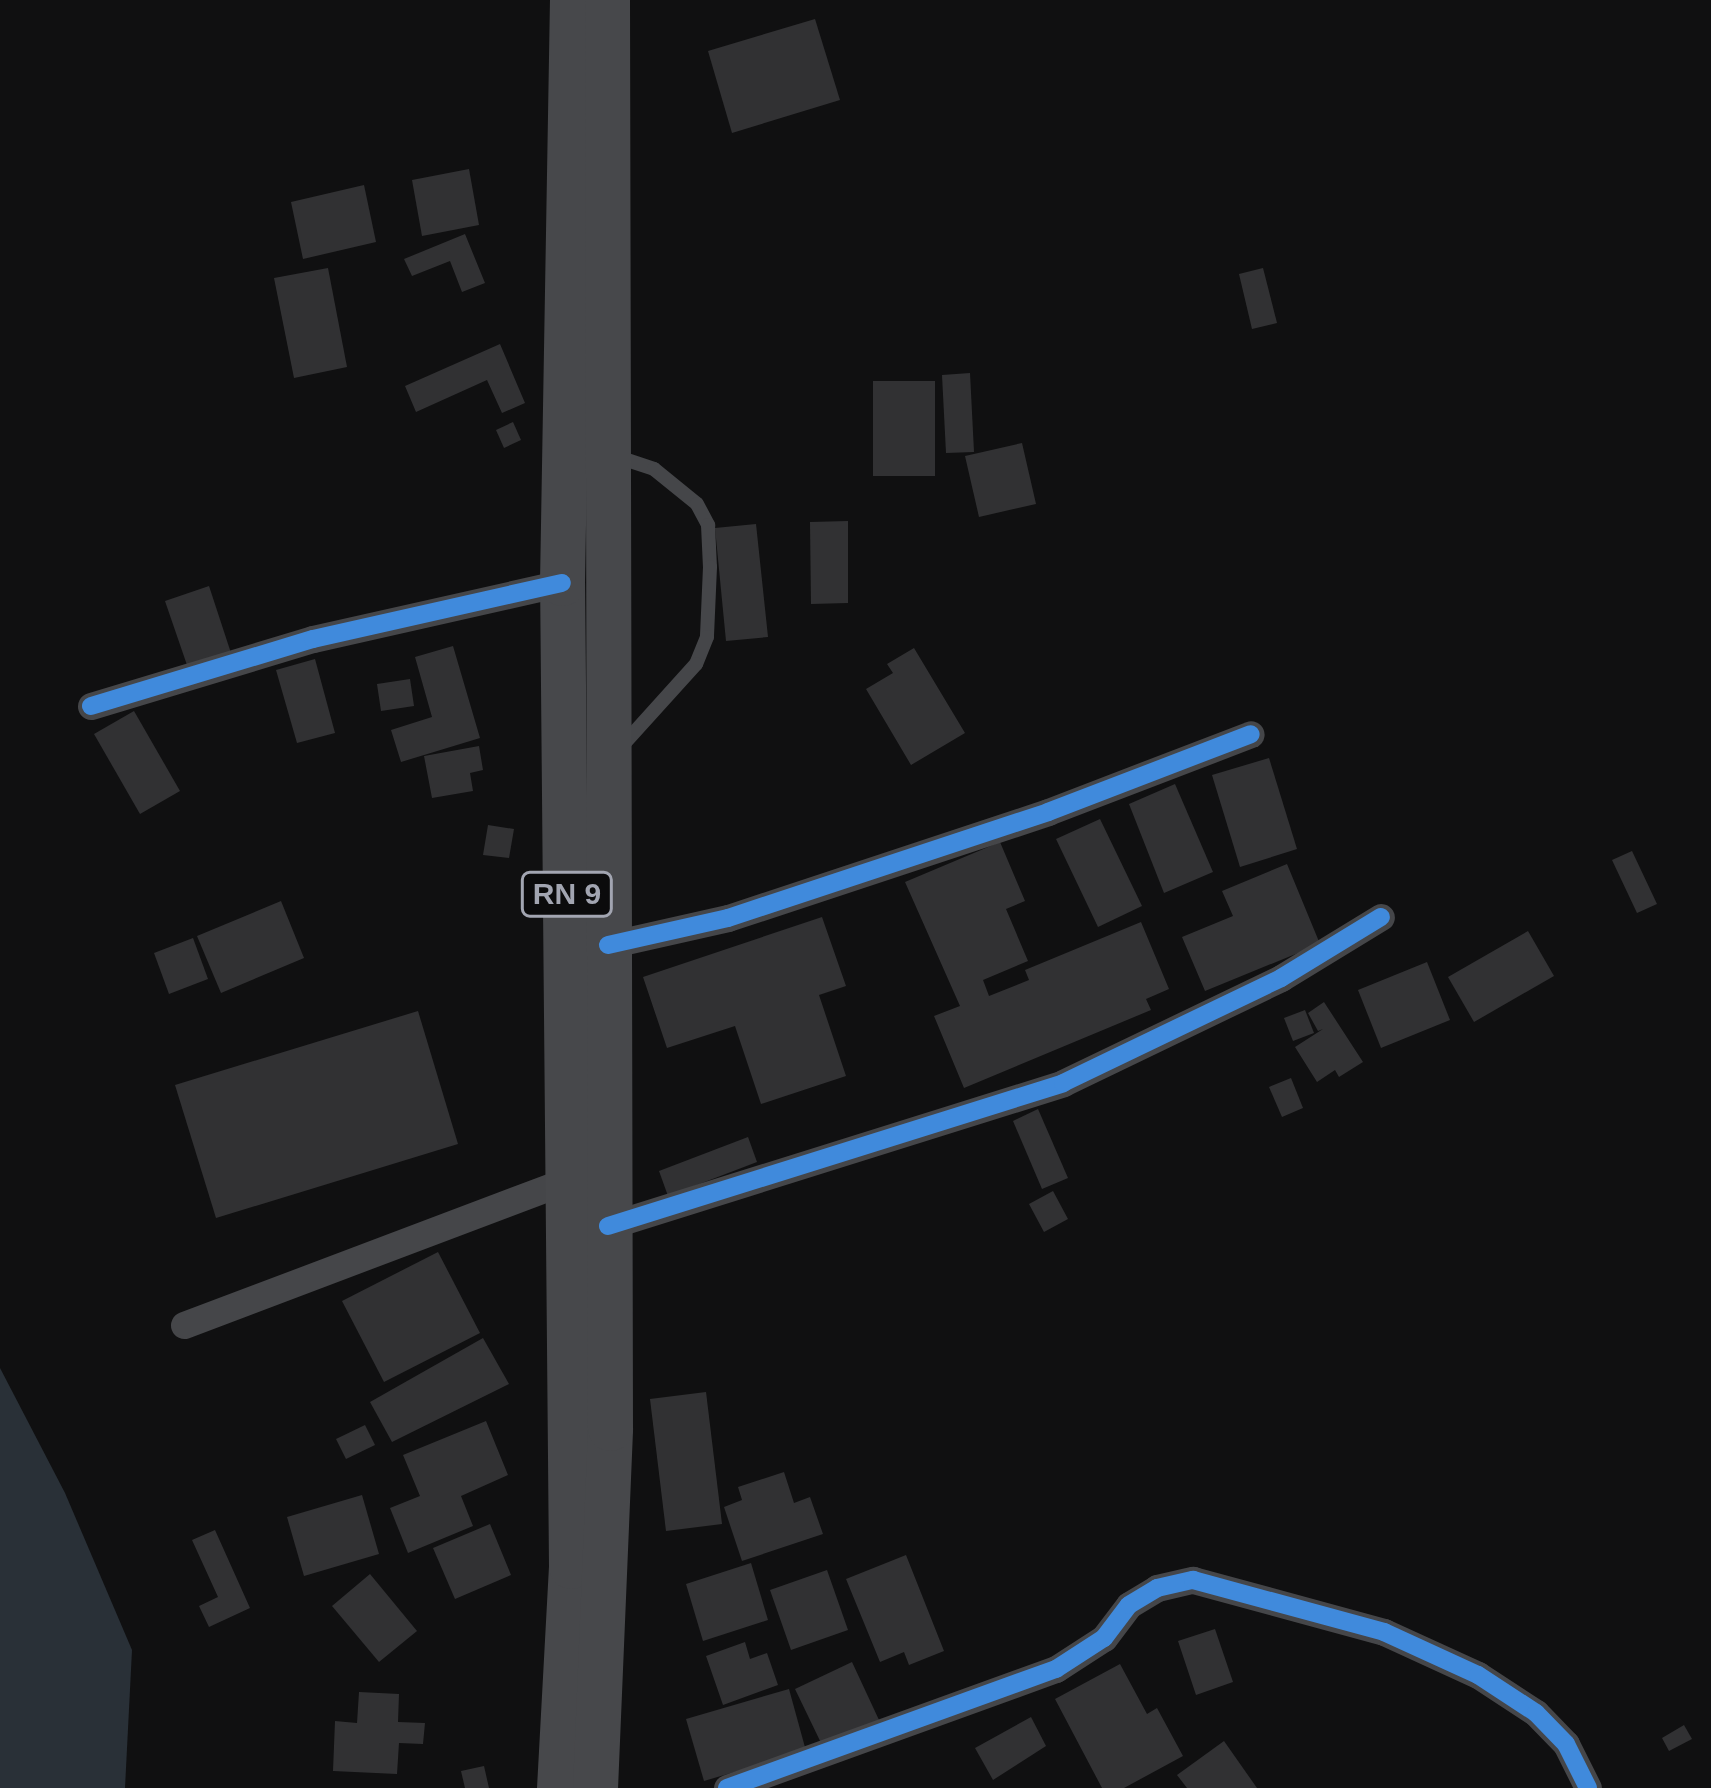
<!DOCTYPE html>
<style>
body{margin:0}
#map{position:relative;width:1711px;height:1788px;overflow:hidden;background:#101011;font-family:Helvetica,sans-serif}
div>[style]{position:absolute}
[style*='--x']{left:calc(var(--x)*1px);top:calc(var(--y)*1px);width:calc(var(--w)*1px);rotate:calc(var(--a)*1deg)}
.water>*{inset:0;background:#293037}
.building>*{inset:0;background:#313133}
.service>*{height:14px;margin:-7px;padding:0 7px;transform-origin:7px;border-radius:7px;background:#454649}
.minor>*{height:27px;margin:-13.5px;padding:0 13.5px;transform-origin:13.5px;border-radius:13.5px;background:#454649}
.trunk>*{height:45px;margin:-22.5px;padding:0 22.5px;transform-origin:22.5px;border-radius:22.5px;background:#47484b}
.cycleway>*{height:18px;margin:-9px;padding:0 9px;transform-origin:9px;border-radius:9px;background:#408adc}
span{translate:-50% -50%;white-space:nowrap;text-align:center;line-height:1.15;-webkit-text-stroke:9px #0b0b0c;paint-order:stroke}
.shield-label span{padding:3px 9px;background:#0b0b0c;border:3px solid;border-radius:9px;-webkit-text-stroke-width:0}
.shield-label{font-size:30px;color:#a2a5b1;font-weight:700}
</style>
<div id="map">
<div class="water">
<div style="clip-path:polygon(0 1368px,65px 1493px,132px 1650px,125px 1788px,0 1788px)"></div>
</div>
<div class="building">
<div style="clip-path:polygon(815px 19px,840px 100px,732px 133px,708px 51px)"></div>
<div style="clip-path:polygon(469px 169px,479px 225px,422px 236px,412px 180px)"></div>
<div style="clip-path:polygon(364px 185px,376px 242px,303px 259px,291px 202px)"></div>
<div style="clip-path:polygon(465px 234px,485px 283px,462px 292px,450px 261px,412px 276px,404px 259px)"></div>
<div style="clip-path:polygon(328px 268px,347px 367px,294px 378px,274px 278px)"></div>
<div style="clip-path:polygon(1263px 268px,1277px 323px,1252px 329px,1239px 274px)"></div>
<div style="clip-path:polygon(500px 344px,525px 403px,502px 413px,487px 380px,416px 412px,405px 386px)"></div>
<div style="clip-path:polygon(970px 373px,974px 452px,946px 453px,942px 375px)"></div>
<div style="clip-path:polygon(873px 381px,935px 381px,935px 476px,873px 476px)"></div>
<div style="clip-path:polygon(513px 422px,521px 440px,504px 448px,496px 430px)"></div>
<div style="clip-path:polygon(1022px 443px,1036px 504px,979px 517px,965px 456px)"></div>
<div style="clip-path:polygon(848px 521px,848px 603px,811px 604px,810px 522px)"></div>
<div style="clip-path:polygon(756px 524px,768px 637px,726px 641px,715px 528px)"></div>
<div style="clip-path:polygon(209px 586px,231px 653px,188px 668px,165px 601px)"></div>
<div style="clip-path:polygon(453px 646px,480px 738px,401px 762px,391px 730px,432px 717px,415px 657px)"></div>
<div style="clip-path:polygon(914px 648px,965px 733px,911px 765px,866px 689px,893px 673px,887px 664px)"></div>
<div style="clip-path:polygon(315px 659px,335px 733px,297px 743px,276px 670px)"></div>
<div style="clip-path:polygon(410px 679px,414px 706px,381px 711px,377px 684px)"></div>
<div style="clip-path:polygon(134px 711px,180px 791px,140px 814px,94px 734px)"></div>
<div style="clip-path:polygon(479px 746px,483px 770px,470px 773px,473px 791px,432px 798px,424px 756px)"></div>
<div style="clip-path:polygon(1269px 758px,1297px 849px,1240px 867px,1212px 775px)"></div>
<div style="clip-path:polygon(1175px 784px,1213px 872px,1164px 893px,1129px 804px)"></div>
<div style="clip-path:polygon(1100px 819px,1142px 906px,1098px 927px,1056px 839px)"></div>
<div style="clip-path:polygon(488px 825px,514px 829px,509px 858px,483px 855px)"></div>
<div style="clip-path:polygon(1000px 842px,1025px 901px,1006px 909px,1028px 961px,983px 980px,989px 996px,1029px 980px,1025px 970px,1141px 922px,1169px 989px,1146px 999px,1151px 1010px,964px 1088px,934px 1016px,960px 1006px,905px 882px)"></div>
<div style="clip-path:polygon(1632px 851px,1657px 904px,1637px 913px,1612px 860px)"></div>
<div style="clip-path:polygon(1287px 864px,1320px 944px,1205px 991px,1182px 937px,1233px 916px,1222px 891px)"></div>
<div style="clip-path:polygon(281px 901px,304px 958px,221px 993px,197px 936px)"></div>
<div style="clip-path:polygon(822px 917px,846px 986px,819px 995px,846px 1076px,761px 1104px,735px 1026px,667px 1048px,643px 977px)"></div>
<div style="clip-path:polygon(1528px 931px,1554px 976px,1474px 1022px,1448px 977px)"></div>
<div style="clip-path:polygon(193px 938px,208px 979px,169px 994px,154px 953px)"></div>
<div style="clip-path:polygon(1427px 962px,1450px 1020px,1381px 1048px,1358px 990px)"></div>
<div style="clip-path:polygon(1324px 1002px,1363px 1062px,1339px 1077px,1335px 1070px,1317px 1082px,1295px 1047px,1323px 1029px,1318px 1031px,1308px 1013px)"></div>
<div style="clip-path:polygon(1305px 1010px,1314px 1033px,1293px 1041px,1284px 1018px)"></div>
<div style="clip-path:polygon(418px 1011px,458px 1144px,216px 1218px,175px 1085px)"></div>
<div style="clip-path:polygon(1291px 1078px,1303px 1108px,1282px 1117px,1269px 1087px)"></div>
<div style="clip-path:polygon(1038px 1109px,1068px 1178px,1042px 1189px,1013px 1121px)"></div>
<div style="clip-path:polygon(748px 1137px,757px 1162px,668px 1196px,659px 1171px)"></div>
<div style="clip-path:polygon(1053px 1191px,1068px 1219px,1044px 1232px,1029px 1204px)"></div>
<div style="clip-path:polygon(438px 1252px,480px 1333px,384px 1382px,342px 1301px)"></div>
<div style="clip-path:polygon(483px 1338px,509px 1384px,392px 1442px,370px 1402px)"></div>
<div style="clip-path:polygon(706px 1392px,722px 1524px,666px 1531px,650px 1399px)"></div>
<div style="clip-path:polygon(486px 1421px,508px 1475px,461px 1496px,473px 1526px,408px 1553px,390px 1508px,420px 1496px,403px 1455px)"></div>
<div style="clip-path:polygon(365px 1425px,375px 1445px,346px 1459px,336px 1439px)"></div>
<div style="clip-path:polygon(784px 1472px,794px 1503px,810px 1497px,823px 1534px,742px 1561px,724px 1507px,742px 1500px,738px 1487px)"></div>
<div style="clip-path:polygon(362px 1495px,379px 1554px,304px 1576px,287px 1517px)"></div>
<div style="clip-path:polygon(490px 1524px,511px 1575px,455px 1599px,433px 1548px)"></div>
<div style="clip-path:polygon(215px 1530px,250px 1608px,209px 1627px,199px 1606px,218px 1597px,192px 1540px)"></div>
<div style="clip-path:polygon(906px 1555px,944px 1651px,909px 1665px,904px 1652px,880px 1662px,846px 1579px)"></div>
<div style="clip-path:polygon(751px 1563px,768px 1620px,703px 1641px,686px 1584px)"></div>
<div style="clip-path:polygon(827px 1570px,848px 1630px,791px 1650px,770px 1590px)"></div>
<div style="clip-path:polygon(370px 1574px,417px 1631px,379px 1662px,332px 1606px)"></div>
<div style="clip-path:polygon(1215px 1629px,1233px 1682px,1196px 1695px,1178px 1641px)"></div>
<div style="clip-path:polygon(745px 1642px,750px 1659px,767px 1653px,778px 1685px,723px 1705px,706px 1656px)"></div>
<div style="clip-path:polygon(852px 1662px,879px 1720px,823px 1747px,795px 1689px)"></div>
<div style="clip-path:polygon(1120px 1664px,1147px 1714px,1157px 1708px,1183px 1756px,1124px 1788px,1102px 1788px,1055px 1699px)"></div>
<div style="clip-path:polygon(789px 1689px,806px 1751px,704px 1781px,686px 1719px)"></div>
<div style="clip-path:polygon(359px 1692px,399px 1694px,398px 1722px,425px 1723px,423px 1744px,399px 1743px,397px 1774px,333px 1771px,335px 1721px,357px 1723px)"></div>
<div style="clip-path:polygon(1031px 1717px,1046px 1746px,993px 1780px,975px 1748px)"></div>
<div style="clip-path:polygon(1684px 1725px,1692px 1739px,1669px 1751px,1662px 1738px)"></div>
<div style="clip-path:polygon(1224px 1741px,1257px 1788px,1187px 1788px,1177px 1775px)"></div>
<div style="clip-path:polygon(484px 1766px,489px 1788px,465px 1788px,461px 1771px)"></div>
</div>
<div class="service">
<div style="--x:615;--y:456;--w:41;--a:18.4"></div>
<div style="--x:654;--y:469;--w:55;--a:39.1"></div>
<div style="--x:697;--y:504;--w:24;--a:62"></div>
<div style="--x:708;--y:525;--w:42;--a:87.3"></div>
<div style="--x:710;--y:567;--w:70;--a:92.5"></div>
<div style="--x:707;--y:637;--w:29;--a:112"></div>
<div style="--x:696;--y:664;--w:112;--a:132.1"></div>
</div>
<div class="minor">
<div style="--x:91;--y:706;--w:232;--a:-16.8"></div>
<div style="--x:313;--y:639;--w:255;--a:-12.7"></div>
<div style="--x:608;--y:945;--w:123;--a:-12.7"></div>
<div style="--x:728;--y:918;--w:337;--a:-18.3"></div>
<div style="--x:1048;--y:812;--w:217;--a:-21"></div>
<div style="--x:608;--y:1226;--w:477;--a:-17.4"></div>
<div style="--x:1063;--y:1083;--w:242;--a:-25.7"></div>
<div style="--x:1281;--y:978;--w:117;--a:-31.4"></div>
<div style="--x:184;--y:1325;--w:413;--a:-20.7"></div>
<div style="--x:727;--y:1788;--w:350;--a:-19.9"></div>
<div style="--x:1056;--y:1669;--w:57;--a:-32.9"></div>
<div style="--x:1104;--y:1638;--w:41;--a:-52.9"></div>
<div style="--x:1129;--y:1605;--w:33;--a:-31"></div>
<div style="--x:1157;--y:1588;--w:37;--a:-13"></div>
<div style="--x:1193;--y:1580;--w:198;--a:15.2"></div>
<div style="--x:1384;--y:1632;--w:103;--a:24.6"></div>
<div style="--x:1478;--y:1675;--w:69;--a:33.2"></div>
<div style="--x:1536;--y:1713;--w:43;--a:45.9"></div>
<div style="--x:1566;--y:1744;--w:49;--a:63.4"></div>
</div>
<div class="trunk">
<div style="--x:559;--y:1788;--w:222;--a:-86.9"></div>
<div style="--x:571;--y:1566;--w:983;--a:-90.52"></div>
<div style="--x:562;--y:583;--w:583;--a:-89.02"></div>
<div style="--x:595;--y:1788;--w:360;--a:-87.6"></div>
<div style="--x:610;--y:1428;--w:1428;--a:-90.12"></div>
</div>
<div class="cycleway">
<div style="--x:91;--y:706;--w:232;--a:-16.8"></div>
<div style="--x:313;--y:639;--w:255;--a:-12.7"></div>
<div style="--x:608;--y:945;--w:123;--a:-12.7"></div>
<div style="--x:728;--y:918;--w:337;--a:-18.3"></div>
<div style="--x:1048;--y:812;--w:217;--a:-21"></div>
<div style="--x:608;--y:1226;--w:477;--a:-17.4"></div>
<div style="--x:1063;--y:1083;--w:242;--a:-25.7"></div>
<div style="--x:1281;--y:978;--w:117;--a:-31.4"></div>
<div style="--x:727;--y:1788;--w:350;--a:-19.9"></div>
<div style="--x:1056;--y:1669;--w:57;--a:-32.9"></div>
<div style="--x:1104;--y:1638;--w:41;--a:-52.9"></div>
<div style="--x:1129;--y:1605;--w:33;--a:-31"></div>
<div style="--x:1157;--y:1588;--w:37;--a:-13"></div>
<div style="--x:1193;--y:1580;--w:198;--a:15.2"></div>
<div style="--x:1384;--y:1632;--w:103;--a:24.6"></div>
<div style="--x:1478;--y:1675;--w:69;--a:33.2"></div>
<div style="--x:1536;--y:1713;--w:43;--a:45.9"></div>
<div style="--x:1566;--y:1744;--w:49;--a:63.4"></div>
</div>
<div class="shield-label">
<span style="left:567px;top:894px">RN 9</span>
</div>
</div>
